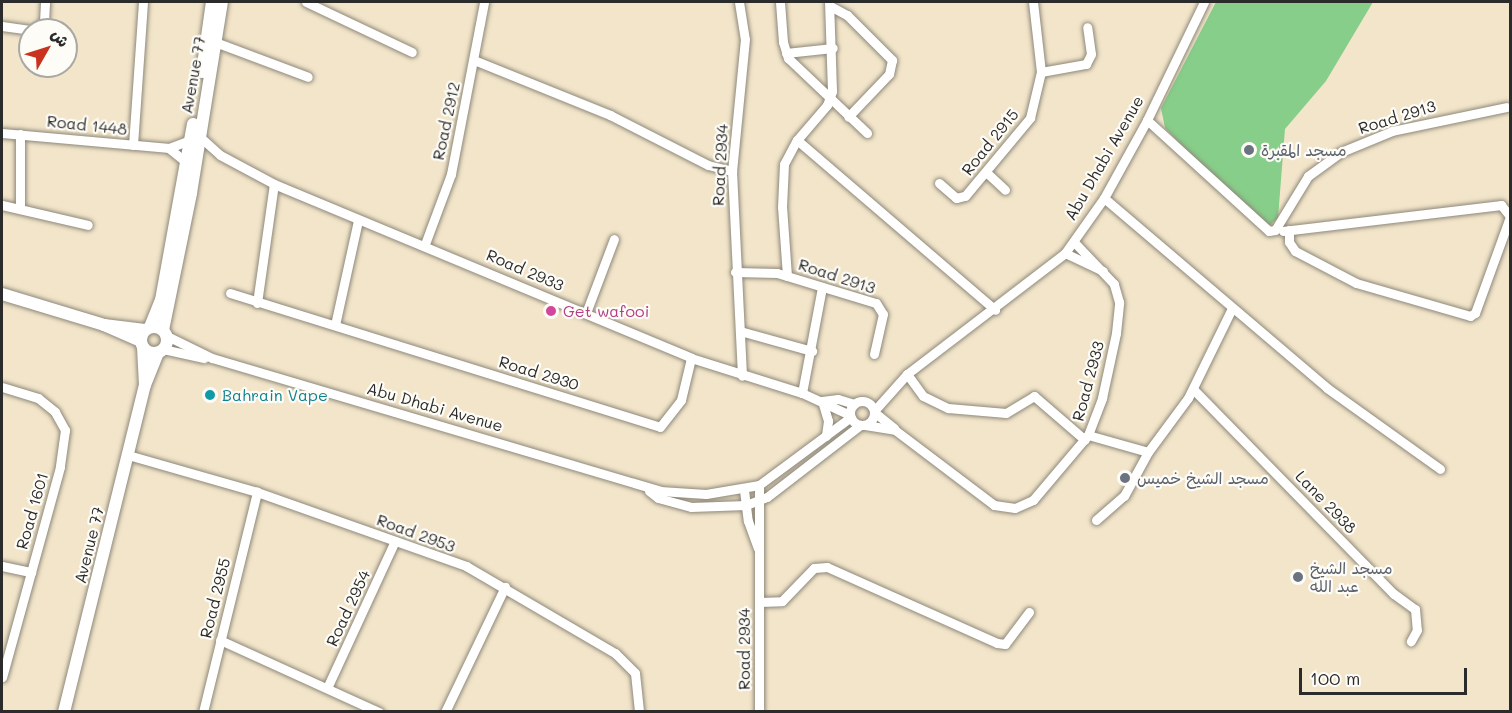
<!DOCTYPE html>
<meta charset="utf-8">
<style>
body{margin:0}
#map{position:relative;width:1512px;height:713px;overflow:hidden;background:#f2e5ca;font-family:Mali,"Playpen Sans Arabic",sans-serif}
div>[style]{position:absolute}
[style*='--x']{left:calc(var(--x)*1px);top:calc(var(--y)*1px);width:calc(var(--w)*1px);rotate:calc(var(--a)*1deg)}
.green>*{inset:0;background:#87ce8a}
.roads{filter:drop-shadow(0 0 2px #8e887a) drop-shadow(0 0 2px #8e887a)}
.minor>*{height:9px;margin:-4.5px;padding:0 4.5px;transform-origin:4.5px;border-radius:4.5px;background:#fff}
.minor>.ring{margin:-4.5px;padding:0;box-sizing:content-box;background:none;border:9px solid #fff;border-radius:50%}
.tertiary>*{height:12px;margin:-6px;padding:0 6px;transform-origin:6px;border-radius:6px;background:#fff}
.tertiary>.ring{margin:-6px;padding:0;box-sizing:content-box;background:none;border:12px solid #fff;border-radius:50%}
.dots>*{width:16px;height:16px;translate:-50% -50%;box-sizing:border-box;border:3px solid #fdfcf7;border-radius:50%}
span{translate:-50% -50%;white-space:nowrap;text-align:center;line-height:1.15;-webkit-text-stroke:4.5px #fdfcf7;paint-order:stroke}
.street-label{font-size:16px;color:#2b2b2b}
.worship-label{font-size:16px;color:#5b616d}
.left{translate:0 -50%;text-align:left}
.hotel-label{font-size:16px;color:#b23c85}
.culture-label{font-size:16px;color:#0d838f}
.frame{position:absolute;inset:0;border:3px solid #2b2b2b;pointer-events:none}
.north{position:absolute;left:18px;top:18px;width:60px;height:60px;box-sizing:border-box;background:#fdfcf7;border:2px solid #a9a8a5;border-radius:50%;rotate:51deg;font-size:16px;font-weight:700;line-height:24px;text-align:center;color:#2b2b2b}
.north::after{content:'';display:block;margin:auto;width:21px;height:27px;background:#c8321e;clip-path:polygon(50% 0,100% 100%,50% 72%,0 100%)}
.scale{position:absolute;left:1299px;top:668px;width:168px;height:27px;box-sizing:border-box;border:3px solid #2b2b2b;border-top:0;padding-left:8px;font-size:18px;line-height:21px;white-space:nowrap;color:#2b2b2b;-webkit-text-stroke:4px #fdfcf7;paint-order:stroke}
</style>
<div id="map">
<div class="green">
<div style="clip-path:polygon(1216px 2px,1373px 2px,1326px 81px,1285px 129px,1278px 218px,1264px 230px,1165px 128px,1161px 108px)"></div>
</div>
<div class="roads">
<div class="minor">
<div style="--x:306;--y:2;--w:117;--a:25.3"></div>
<div style="--x:739;--y:2;--w:37;--a:81"></div>
<div style="--x:745;--y:39;--w:133;--a:95.6"></div>
<div style="--x:732;--y:171;--w:205;--a:87.2"></div>
<div style="--x:780;--y:2;--w:40;--a:85.7"></div>
<div style="--x:783;--y:42;--w:17;--a:73"></div>
<div style="--x:788;--y:58;--w:109;--a:43.5"></div>
<div style="--x:830;--y:6;--w:19;--a:28"></div>
<div style="--x:847;--y:15;--w:64;--a:45"></div>
<div style="--x:892;--y:60;--w:14;--a:102"></div>
<div style="--x:889;--y:74;--w:59;--a:133.6"></div>
<div style="--x:2;--y:26;--w:28;--a:8"></div>
<div style="--x:34;--y:30;--w:13;--a:-39"></div>
<div style="--x:44;--y:22;--w:20;--a:-87"></div>
<div style="--x:215;--y:42;--w:99;--a:20.6"></div>
<div style="--x:786;--y:53;--w:47;--a:-6.1"></div>
<div style="--x:474;--y:60;--w:147;--a:22"></div>
<div style="--x:610;--y:115;--w:110;--a:27"></div>
<div style="--x:708;--y:165;--w:25;--a:14"></div>
<div style="--x:1041;--y:72;--w:46;--a:-10.1"></div>
<div style="--x:1086;--y:64;--w:11;--a:-63"></div>
<div style="--x:1091;--y:54;--w:27;--a:-98"></div>
<div style="--x:1147;--y:120;--w:165;--a:42.3"></div>
<div style="--x:1269;--y:231;--w:6;--a:-9"></div>
<div style="--x:1275;--y:230;--w:63;--a:-58.6"></div>
<div style="--x:1308;--y:176;--w:41;--a:-36"></div>
<div style="--x:1341;--y:152;--w:55;--a:-22.4"></div>
<div style="--x:1392;--y:131;--w:117;--a:-11.8"></div>
<div style="--x:2;--y:133;--w:168;--a:5.1"></div>
<div style="--x:199;--y:136;--w:28;--a:42"></div>
<div style="--x:220;--y:155;--w:61;--a:28.2"></div>
<div style="--x:274;--y:184;--w:452;--a:22.6"></div>
<div style="--x:691;--y:358;--w:116;--a:17.5"></div>
<div style="--x:802;--y:393;--w:53;--a:24.6"></div>
<div style="--x:797;--y:140;--w:46;--a:-49.4"></div>
<div style="--x:827;--y:105;--w:15;--a:-70"></div>
<div style="--x:832;--y:91;--w:89;--a:-91.9"></div>
<div style="--x:133;--y:145;--w:143;--a:-86"></div>
<div style="--x:186;--y:162;--w:22;--a:-141"></div>
<div style="--x:169;--y:148;--w:22;--a:-21"></div>
<div style="--x:986;--y:172;--w:26;--a:43"></div>
<div style="--x:939;--y:183;--w:23;--a:41"></div>
<div style="--x:956;--y:198;--w:9;--a:-13"></div>
<div style="--x:965;--y:196;--w:102;--a:-50.2"></div>
<div style="--x:1030;--y:118;--w:47;--a:-76.6"></div>
<div style="--x:1041;--y:72;--w:70;--a:-96.5"></div>
<div style="--x:1104;--y:198;--w:293;--a:40.4"></div>
<div style="--x:1327;--y:388;--w:139;--a:35.6"></div>
<div style="--x:2;--y:205;--w:88;--a:13.1"></div>
<div style="--x:20;--y:206;--w:72;--a:-90"></div>
<div style="--x:1289;--y:230;--w:12;--a:90"></div>
<div style="--x:1289;--y:242;--w:11;--a:56"></div>
<div style="--x:1295;--y:251;--w:69;--a:27.7"></div>
<div style="--x:1356;--y:283;--w:119;--a:16.1"></div>
<div style="--x:1470;--y:316;--w:6;--a:-31"></div>
<div style="--x:1475;--y:313;--w:102;--a:-70"></div>
<div style="--x:1283;--y:231;--w:220;--a:-6.8"></div>
<div style="--x:1501;--y:205;--w:14;--a:51"></div>
<div style="--x:425;--y:244;--w:75;--a:-69.6"></div>
<div style="--x:451;--y:174;--w:175;--a:-79.1"></div>
<div style="--x:1065;--y:253;--w:42;--a:25.3"></div>
<div style="--x:735;--y:272;--w:42;--a:1.4"></div>
<div style="--x:777;--y:273;--w:103;--a:16.9"></div>
<div style="--x:876;--y:303;--w:13;--a:58"></div>
<div style="--x:883;--y:314;--w:41;--a:102.7"></div>
<div style="--x:787;--y:276;--w:69;--a:-94.1"></div>
<div style="--x:782;--y:207;--w:43;--a:-87.3"></div>
<div style="--x:784;--y:164;--w:27;--a:-62"></div>
<div style="--x:797;--y:140;--w:261;--a:40.6"></div>
<div style="--x:230;--y:293;--w:450;--a:17.3"></div>
<div style="--x:660;--y:427;--w:34;--a:-52"></div>
<div style="--x:681;--y:400;--w:43;--a:-76.6"></div>
<div style="--x:257;--y:303;--w:120;--a:-81.9"></div>
<div style="--x:586;--y:313;--w:79;--a:-69.3"></div>
<div style="--x:335;--y:325;--w:107;--a:-77.6"></div>
<div style="--x:740;--y:331;--w:75;--a:15.5"></div>
<div style="--x:167;--y:336;--w:50;--a:26.1"></div>
<div style="--x:212;--y:358;--w:467;--a:16.5"></div>
<div style="--x:660;--y:491;--w:46;--a:3.7"></div>
<div style="--x:706;--y:494;--w:54;--a:-9.6"></div>
<div style="--x:759;--y:485;--w:114;--a:-36.5"></div>
<div style="--x:163;--y:349;--w:42;--a:12.4"></div>
<div style="--x:907;--y:374;--w:27;--a:54"></div>
<div style="--x:923;--y:396;--w:28;--a:26"></div>
<div style="--x:948;--y:408;--w:58;--a:4.9"></div>
<div style="--x:1006;--y:413;--w:33;--a:-31"></div>
<div style="--x:1034;--y:396;--w:67;--a:40.8"></div>
<div style="--x:2;--y:387;--w:38;--a:17"></div>
<div style="--x:38;--y:398;--w:22;--a:39"></div>
<div style="--x:55;--y:412;--w:21;--a:61"></div>
<div style="--x:65;--y:430;--w:37;--a:98"></div>
<div style="--x:60;--y:467;--w:218;--a:105.4"></div>
<div style="--x:1193;--y:389;--w:287;--a:45.6"></div>
<div style="--x:1394;--y:594;--w:26;--a:36"></div>
<div style="--x:1415;--y:609;--w:21;--a:85"></div>
<div style="--x:1417;--y:630;--w:13;--a:119"></div>
<div style="--x:802;--y:393;--w:108;--a:-79.3"></div>
<div style="--x:822;--y:401;--w:21;--a:73"></div>
<div style="--x:828;--y:421;--w:15;--a:98"></div>
<div style="--x:822;--y:401;--w:16;--a:-7"></div>
<div style="--x:838;--y:399;--w:17;--a:17"></div>
<div class="ring" style="left:850px;top:401px;width:15px;height:15px"></div>
<div style="--x:874;--y:411;--w:50;--a:-48.3"></div>
<div style="--x:907;--y:374;--w:199;--a:-37.4"></div>
<div style="--x:1065;--y:253;--w:67;--a:-54.7"></div>
<div style="--x:1104;--y:198;--w:89;--a:-61.1"></div>
<div style="--x:1147;--y:120;--w:131;--a:-64.2"></div>
<div style="--x:874;--y:412;--w:26;--a:39"></div>
<div style="--x:865;--y:425;--w:30;--a:9"></div>
<div style="--x:895;--y:430;--w:124;--a:37.1"></div>
<div style="--x:994;--y:505;--w:21;--a:8"></div>
<div style="--x:1015;--y:508;--w:20;--a:-24"></div>
<div style="--x:1033;--y:500;--w:85;--a:-49.8"></div>
<div style="--x:1088;--y:435;--w:40;--a:-69"></div>
<div style="--x:1102;--y:398;--w:66;--a:-77.8"></div>
<div style="--x:1116;--y:333;--w:31;--a:-84"></div>
<div style="--x:1119;--y:302;--w:19;--a:-106"></div>
<div style="--x:1114;--y:284;--w:58;--a:-133.6"></div>
<div style="--x:1088;--y:435;--w:62;--a:15.8"></div>
<div style="--x:128;--y:455;--w:134;--a:16"></div>
<div style="--x:257;--y:492;--w:222;--a:19.5"></div>
<div style="--x:466;--y:566;--w:173;--a:30.3"></div>
<div style="--x:615;--y:653;--w:28;--a:45"></div>
<div style="--x:635;--y:673;--w:39;--a:84"></div>
<div style="--x:759;--y:485;--w:227;--a:90"></div>
<div style="--x:744;--y:490;--w:31;--a:83"></div>
<div style="--x:748;--y:521;--w:29;--a:70"></div>
<div style="--x:649;--y:491;--w:11;--a:38"></div>
<div style="--x:658;--y:498;--w:34;--a:15"></div>
<div style="--x:691;--y:507;--w:55;--a:-2.1"></div>
<div style="--x:746;--y:505;--w:22;--a:-21"></div>
<div style="--x:767;--y:497;--w:118;--a:-37.7"></div>
<div style="--x:1096;--y:520;--w:37;--a:-41"></div>
<div style="--x:1124;--y:496;--w:50;--a:-61.4"></div>
<div style="--x:1148;--y:452;--w:67;--a:-53.5"></div>
<div style="--x:1188;--y:398;--w:100;--a:-63.9"></div>
<div style="--x:2;--y:566;--w:30;--a:12"></div>
<div style="--x:759;--y:602;--w:23;--a:-2"></div>
<div style="--x:782;--y:601;--w:46;--a:-45.9"></div>
<div style="--x:814;--y:568;--w:13;--a:-4"></div>
<div style="--x:827;--y:567;--w:186;--a:24.1"></div>
<div style="--x:997;--y:643;--w:8;--a:7"></div>
<div style="--x:1005;--y:644;--w:40;--a:-53"></div>
<div style="--x:220;--y:640;--w:175;--a:24.4"></div>
<div style="--x:327;--y:688;--w:162;--a:-65.2"></div>
<div style="--x:203;--y:712;--w:227;--a:-76.2"></div>
<div style="--x:445;--y:712;--w:139;--a:-64.4"></div>
</div>
<div class="tertiary">
<div style="--x:202;--y:72;--w:71;--a:-81.9"></div>
<div style="--x:2;--y:294;--w:107;--a:16.9"></div>
<div style="--x:104;--y:325;--w:40;--a:23.4"></div>
<div style="--x:104;--y:325;--w:41;--a:7"></div>
<div class="ring" style="left:141px;top:327px;width:14px;height:14px"></div>
<div style="--x:150;--y:327;--w:29;--a:-68"></div>
<div style="--x:161;--y:300;--w:179;--a:-79.7"></div>
<div style="--x:163;--y:330;--w:140;--a:-78.4"></div>
<div style="--x:191;--y:193;--w:193;--a:-80.8"></div>
<div style="--x:143;--y:347;--w:38;--a:87"></div>
<div style="--x:64;--y:712;--w:337;--a:-76.1"></div>
<div style="--x:145;--y:385;--w:35;--a:-68"></div>
</div>
</div>
<div class="dots">
<div style="left:1249px;top:150px;background:#6b7280"></div>
<div style="left:551px;top:311px;background:#d1479c"></div>
<div style="left:210px;top:395px;background:#0f9aa8"></div>
<div style="left:1125px;top:478px;background:#6b7280"></div>
<div style="left:1298px;top:577px;background:#6b7280"></div>
</div>
<div class="street-label">
<span style="left:193px;top:75px;rotate:-80deg">Avenue 77</span>
<span style="left:1397px;top:117px;rotate:-17deg">Road 2913</span>
<span style="left:446px;top:121px;rotate:-78deg">Road 2912</span>
<span style="left:87px;top:125px;rotate:6deg">Road 1448</span>
<span style="left:990px;top:142px;rotate:-51deg">Road 2915</span>
<span style="left:1104px;top:158px;rotate:-60deg">Abu Dhabi Avenue</span>
<span style="left:720px;top:165px;rotate:-87deg">Road 2934</span>
<span style="left:525px;top:270px;rotate:23deg">Road 2933</span>
<span style="left:837px;top:276px;rotate:18deg">Road 2913</span>
<span style="left:539px;top:373px;rotate:17deg">Road 2930</span>
<span style="left:1088px;top:381px;rotate:-75deg">Road 2933</span>
<span style="left:435px;top:407px;rotate:16deg">Abu Dhabi Avenue</span>
<span style="left:1326px;top:502px;rotate:46deg">Lane 2938</span>
<span style="left:32px;top:511px;rotate:-74deg">Road 1601</span>
<span style="left:416px;top:533px;rotate:20deg">Road 2953</span>
<span style="left:89px;top:545px;rotate:-76deg">Avenue 77</span>
<span style="left:215px;top:598px;rotate:-76deg">Road 2955</span>
<span style="left:348px;top:608px;rotate:-65deg">Road 2954</span>
<span style="left:744px;top:649px;rotate:-90deg">Road 2934</span>
</div>
<div class="worship-label">
<span class="left" style="left:1261px;top:150px">مسجد المقبرة</span>
<span class="left" style="left:1137px;top:478px">مسجد الشيخ خميس</span>
<span class="left" style="left:1310px;top:577px">مسجد الشيخ<br>عبد الله</span>
</div>
<div class="hotel-label">
<span class="left" style="left:563px;top:311px">Get wafooi</span>
</div>
<div class="culture-label">
<span class="left" style="left:222px;top:395px">Bahrain Vape</span>
</div>
<div class="frame"></div>
<div class="north">ش</div>
<div class="scale">100 m</div>
</div>
